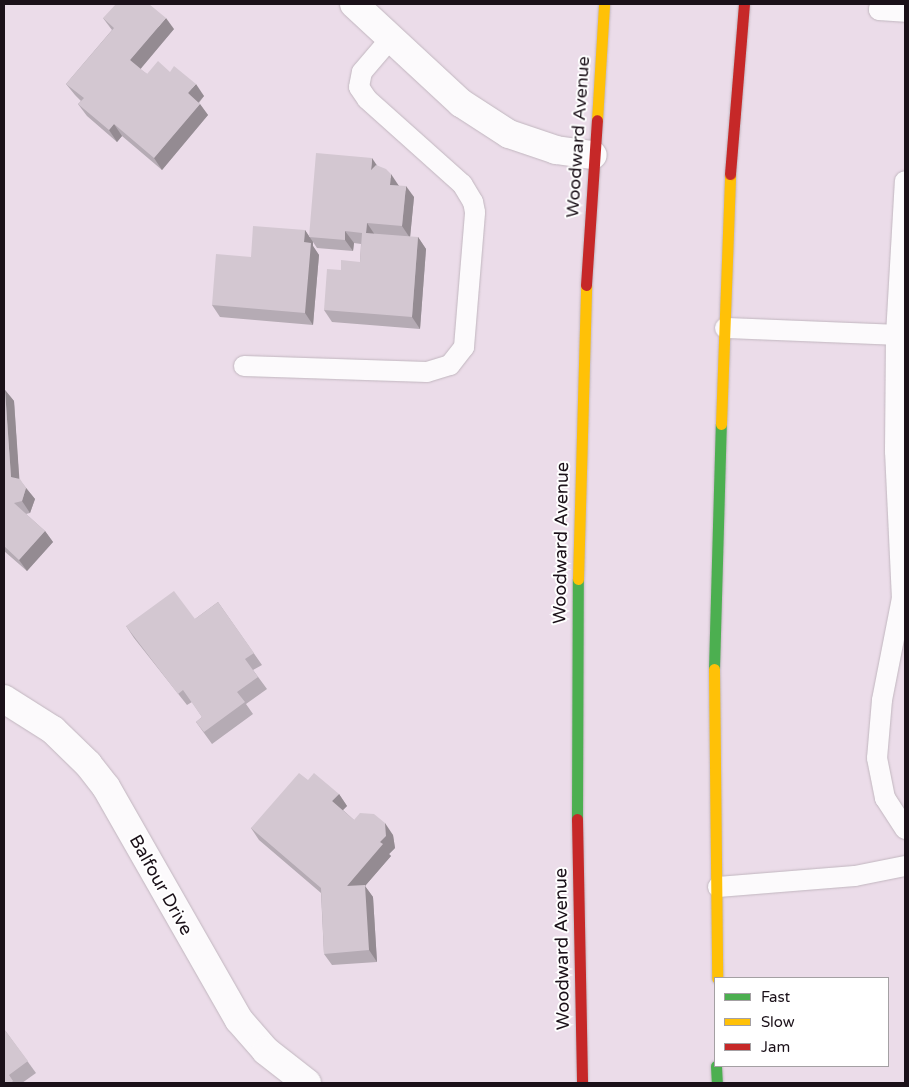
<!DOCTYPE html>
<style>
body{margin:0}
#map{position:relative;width:909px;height:1087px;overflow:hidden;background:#ebdce9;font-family:"Varela Round",sans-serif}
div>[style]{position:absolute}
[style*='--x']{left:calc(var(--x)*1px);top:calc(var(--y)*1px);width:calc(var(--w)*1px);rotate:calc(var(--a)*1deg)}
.roads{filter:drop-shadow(0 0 1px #c1b6bf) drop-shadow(0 0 1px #c1b6bf)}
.lane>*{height:20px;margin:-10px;padding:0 10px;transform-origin:10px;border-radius:10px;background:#fcfafc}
.street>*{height:28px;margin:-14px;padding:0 14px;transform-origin:14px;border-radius:14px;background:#fcfafc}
.fast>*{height:11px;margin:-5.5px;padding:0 5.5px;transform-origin:5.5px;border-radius:5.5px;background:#4caf50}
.slow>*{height:11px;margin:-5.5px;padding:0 5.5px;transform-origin:5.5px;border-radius:5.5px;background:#ffc107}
.jam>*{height:11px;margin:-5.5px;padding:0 5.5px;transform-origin:5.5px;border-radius:5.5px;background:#c62828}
.wall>*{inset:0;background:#b5abb4}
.shaded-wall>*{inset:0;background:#948b92}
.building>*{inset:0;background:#d3c7d1}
span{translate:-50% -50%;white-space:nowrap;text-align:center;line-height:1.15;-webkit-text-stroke:4px #fff;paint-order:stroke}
.street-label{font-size:18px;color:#1b1119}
.frame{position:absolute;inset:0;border:5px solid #1b1119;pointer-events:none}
.legend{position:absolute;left:714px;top:977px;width:175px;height:90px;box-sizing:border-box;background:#fff;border:1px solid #a4a0a3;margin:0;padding:6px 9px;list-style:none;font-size:15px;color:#1b1119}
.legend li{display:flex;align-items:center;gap:10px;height:25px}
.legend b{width:25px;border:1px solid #a4a0a3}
</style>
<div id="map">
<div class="roads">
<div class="lane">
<div style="--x:880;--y:4;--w:6;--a:99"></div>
<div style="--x:879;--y:10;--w:26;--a:4"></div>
<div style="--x:725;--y:328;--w:171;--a:2.3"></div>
<div style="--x:896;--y:335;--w:116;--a:90.5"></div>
<div style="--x:895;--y:451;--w:10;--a:-6"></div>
<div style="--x:896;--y:335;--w:154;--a:-86.7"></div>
<div style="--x:244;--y:366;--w:183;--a:1.9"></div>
<div style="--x:427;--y:372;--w:24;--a:-17"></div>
<div style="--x:450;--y:365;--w:23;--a:-52"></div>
<div style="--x:464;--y:347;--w:135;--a:-85.3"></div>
<div style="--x:475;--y:212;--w:10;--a:-101"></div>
<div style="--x:473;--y:202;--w:21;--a:-121"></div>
<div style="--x:462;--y:184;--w:127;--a:-138.2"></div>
<div style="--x:367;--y:99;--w:14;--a:-124"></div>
<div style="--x:359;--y:87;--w:15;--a:-79"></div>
<div style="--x:362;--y:72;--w:45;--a:-49.5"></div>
<div style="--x:895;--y:451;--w:147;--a:87.3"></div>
<div style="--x:902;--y:598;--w:104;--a:101.1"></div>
<div style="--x:882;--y:700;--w:58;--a:94.9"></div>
<div style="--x:877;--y:758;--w:41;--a:78.7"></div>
<div style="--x:885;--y:798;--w:37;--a:57"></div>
<div style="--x:718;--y:887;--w:137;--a:-4.6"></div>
<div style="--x:855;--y:876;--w:51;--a:-11.3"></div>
</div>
<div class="street">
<div style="--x:354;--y:4;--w:146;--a:42.8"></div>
<div style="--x:461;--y:103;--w:57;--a:32.9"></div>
<div style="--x:509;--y:134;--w:50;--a:18.8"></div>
<div style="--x:556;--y:150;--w:37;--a:8"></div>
<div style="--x:4;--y:699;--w:58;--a:32.3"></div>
<div style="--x:53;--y:730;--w:49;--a:44.2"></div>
<div style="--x:88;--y:764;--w:29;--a:52"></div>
<div style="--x:106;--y:787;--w:268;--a:60.3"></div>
<div style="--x:239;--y:1020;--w:41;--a:48.9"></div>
<div style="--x:266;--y:1051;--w:52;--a:38"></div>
</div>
<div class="fast">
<div style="--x:714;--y:669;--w:245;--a:-88.4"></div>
<div style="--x:577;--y:819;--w:240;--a:-89.8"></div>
<div style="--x:716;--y:1066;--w:17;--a:87"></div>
</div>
<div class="slow">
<div style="--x:597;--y:120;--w:116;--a:-86.5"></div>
<div style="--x:721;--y:424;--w:250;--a:-87.9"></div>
<div style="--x:578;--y:579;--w:294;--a:-88.4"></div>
<div style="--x:714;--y:669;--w:309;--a:89.4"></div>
</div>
<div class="jam">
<div style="--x:730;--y:174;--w:171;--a:-85.3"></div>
<div style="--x:586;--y:285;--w:165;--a:-86.2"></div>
<div style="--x:577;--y:819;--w:264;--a:88.9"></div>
</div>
</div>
<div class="wall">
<div style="clip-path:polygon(103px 18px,174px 29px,140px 69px,147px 74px,170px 72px,204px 96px,199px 103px,208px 115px,162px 170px,122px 136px,117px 142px,87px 116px,78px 104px,81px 101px,75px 95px,66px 84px,112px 30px)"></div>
<div style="clip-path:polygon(378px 166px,398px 185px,414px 197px,410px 237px,418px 237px,426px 249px,420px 329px,332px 322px,324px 310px,341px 270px,360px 262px,361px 244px,354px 243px,353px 251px,317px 248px,313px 242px,313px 246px,319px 255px,313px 325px,220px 317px,212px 305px,251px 257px,305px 230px,309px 237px)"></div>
<div style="clip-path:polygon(4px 390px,5px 390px,14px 401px,19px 479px,35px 499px,30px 513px,26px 514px,45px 531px,53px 542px,27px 571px,4px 551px)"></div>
<div style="clip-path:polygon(218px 602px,262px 665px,253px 670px,267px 689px,246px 704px,253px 714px,212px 744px,196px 722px,202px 717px,192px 702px,187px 705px,134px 638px,126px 626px,195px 619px)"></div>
<div style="clip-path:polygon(339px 794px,347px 806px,343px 810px,354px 820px,393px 835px,395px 848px,389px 854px,391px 856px,365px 886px,373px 897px,377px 962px,332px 965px,324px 954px,321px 893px,259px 840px,251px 828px)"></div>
<div style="clip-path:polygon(4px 1029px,36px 1073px,22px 1083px,4px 1083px)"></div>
</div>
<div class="shaded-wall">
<div style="clip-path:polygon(166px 18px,174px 29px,138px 72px,130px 60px)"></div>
<div style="clip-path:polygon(196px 84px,204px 96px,196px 105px,188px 93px)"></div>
<div style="clip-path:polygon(200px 104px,208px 115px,162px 170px,154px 158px)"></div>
<div style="clip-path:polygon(114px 124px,122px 136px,117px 142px,109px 130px)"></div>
<div style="clip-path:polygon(372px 158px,380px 170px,371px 170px)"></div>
<div style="clip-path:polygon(391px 174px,399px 186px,390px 185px)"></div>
<div style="clip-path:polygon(406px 186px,414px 197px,410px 238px,402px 226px)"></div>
<div style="clip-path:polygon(367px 223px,375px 235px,366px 233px)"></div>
<div style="clip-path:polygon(305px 230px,313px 242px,313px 246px,319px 255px,313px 325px,305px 313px,304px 242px)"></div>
<div style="clip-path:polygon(345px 231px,354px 243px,353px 251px,345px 240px)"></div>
<div style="clip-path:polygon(418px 237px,426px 249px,420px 329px,412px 317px)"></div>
<div style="clip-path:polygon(5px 390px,14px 401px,20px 488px,11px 477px)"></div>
<div style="clip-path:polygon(26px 488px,35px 499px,30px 513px,22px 501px)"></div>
<div style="clip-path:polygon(45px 531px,53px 542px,27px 571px,19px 560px)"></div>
<div style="clip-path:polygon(339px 794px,347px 806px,340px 813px,332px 801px)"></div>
<div style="clip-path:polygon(385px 823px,393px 835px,395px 848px,389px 854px,391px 856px,365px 886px,373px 897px,377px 962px,369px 950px,347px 886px,380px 842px)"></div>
</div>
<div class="building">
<div style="clip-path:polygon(116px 4px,149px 4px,166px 18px,130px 60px,147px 74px,158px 61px,170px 72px,174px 66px,196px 84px,188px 93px,200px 104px,154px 158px,114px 124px,109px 130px,78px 104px,84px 98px,66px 84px,114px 28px,103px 18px)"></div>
<div style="clip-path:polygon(316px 153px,372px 158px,371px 170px,376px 165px,386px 169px,391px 174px,390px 185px,406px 186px,402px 226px,367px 223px,366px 233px,418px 237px,412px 317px,324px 310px,327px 269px,341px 270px,341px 260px,360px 262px,362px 233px,345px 231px,345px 240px,309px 237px)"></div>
<div style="clip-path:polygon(253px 226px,305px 230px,304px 242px,311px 243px,305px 313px,212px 305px,216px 254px,251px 257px)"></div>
<div style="clip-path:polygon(4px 390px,5px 390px,11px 477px,20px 479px,26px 488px,22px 501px,14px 503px,45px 531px,19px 560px,4px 546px)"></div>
<div style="clip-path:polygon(174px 591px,195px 619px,218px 602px,254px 653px,245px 659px,258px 677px,237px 692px,245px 702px,204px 732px,196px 722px,202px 717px,183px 690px,178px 694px,126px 626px)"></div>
<div style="clip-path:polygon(299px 773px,308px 780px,314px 773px,339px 794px,332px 801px,354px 820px,360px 813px,374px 814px,385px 823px,386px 836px,380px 842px,383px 844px,347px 886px,365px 885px,369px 950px,324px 954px,321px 888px,251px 828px)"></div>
<div style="clip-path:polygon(4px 1029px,28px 1061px,9px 1075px,13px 1081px,11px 1083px,4px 1083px)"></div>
</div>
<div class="street-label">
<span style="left:578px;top:137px;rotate:-86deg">Woodward Avenue</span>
<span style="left:561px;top:543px;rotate:-89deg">Woodward Avenue</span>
<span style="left:161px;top:885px;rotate:61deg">Balfour Drive</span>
<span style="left:562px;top:949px;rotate:-91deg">Woodward Avenue</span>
</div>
<div class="frame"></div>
<ul class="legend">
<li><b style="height:6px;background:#4caf50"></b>Fast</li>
<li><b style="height:6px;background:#ffc107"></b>Slow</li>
<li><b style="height:6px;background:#c62828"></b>Jam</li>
</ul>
</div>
